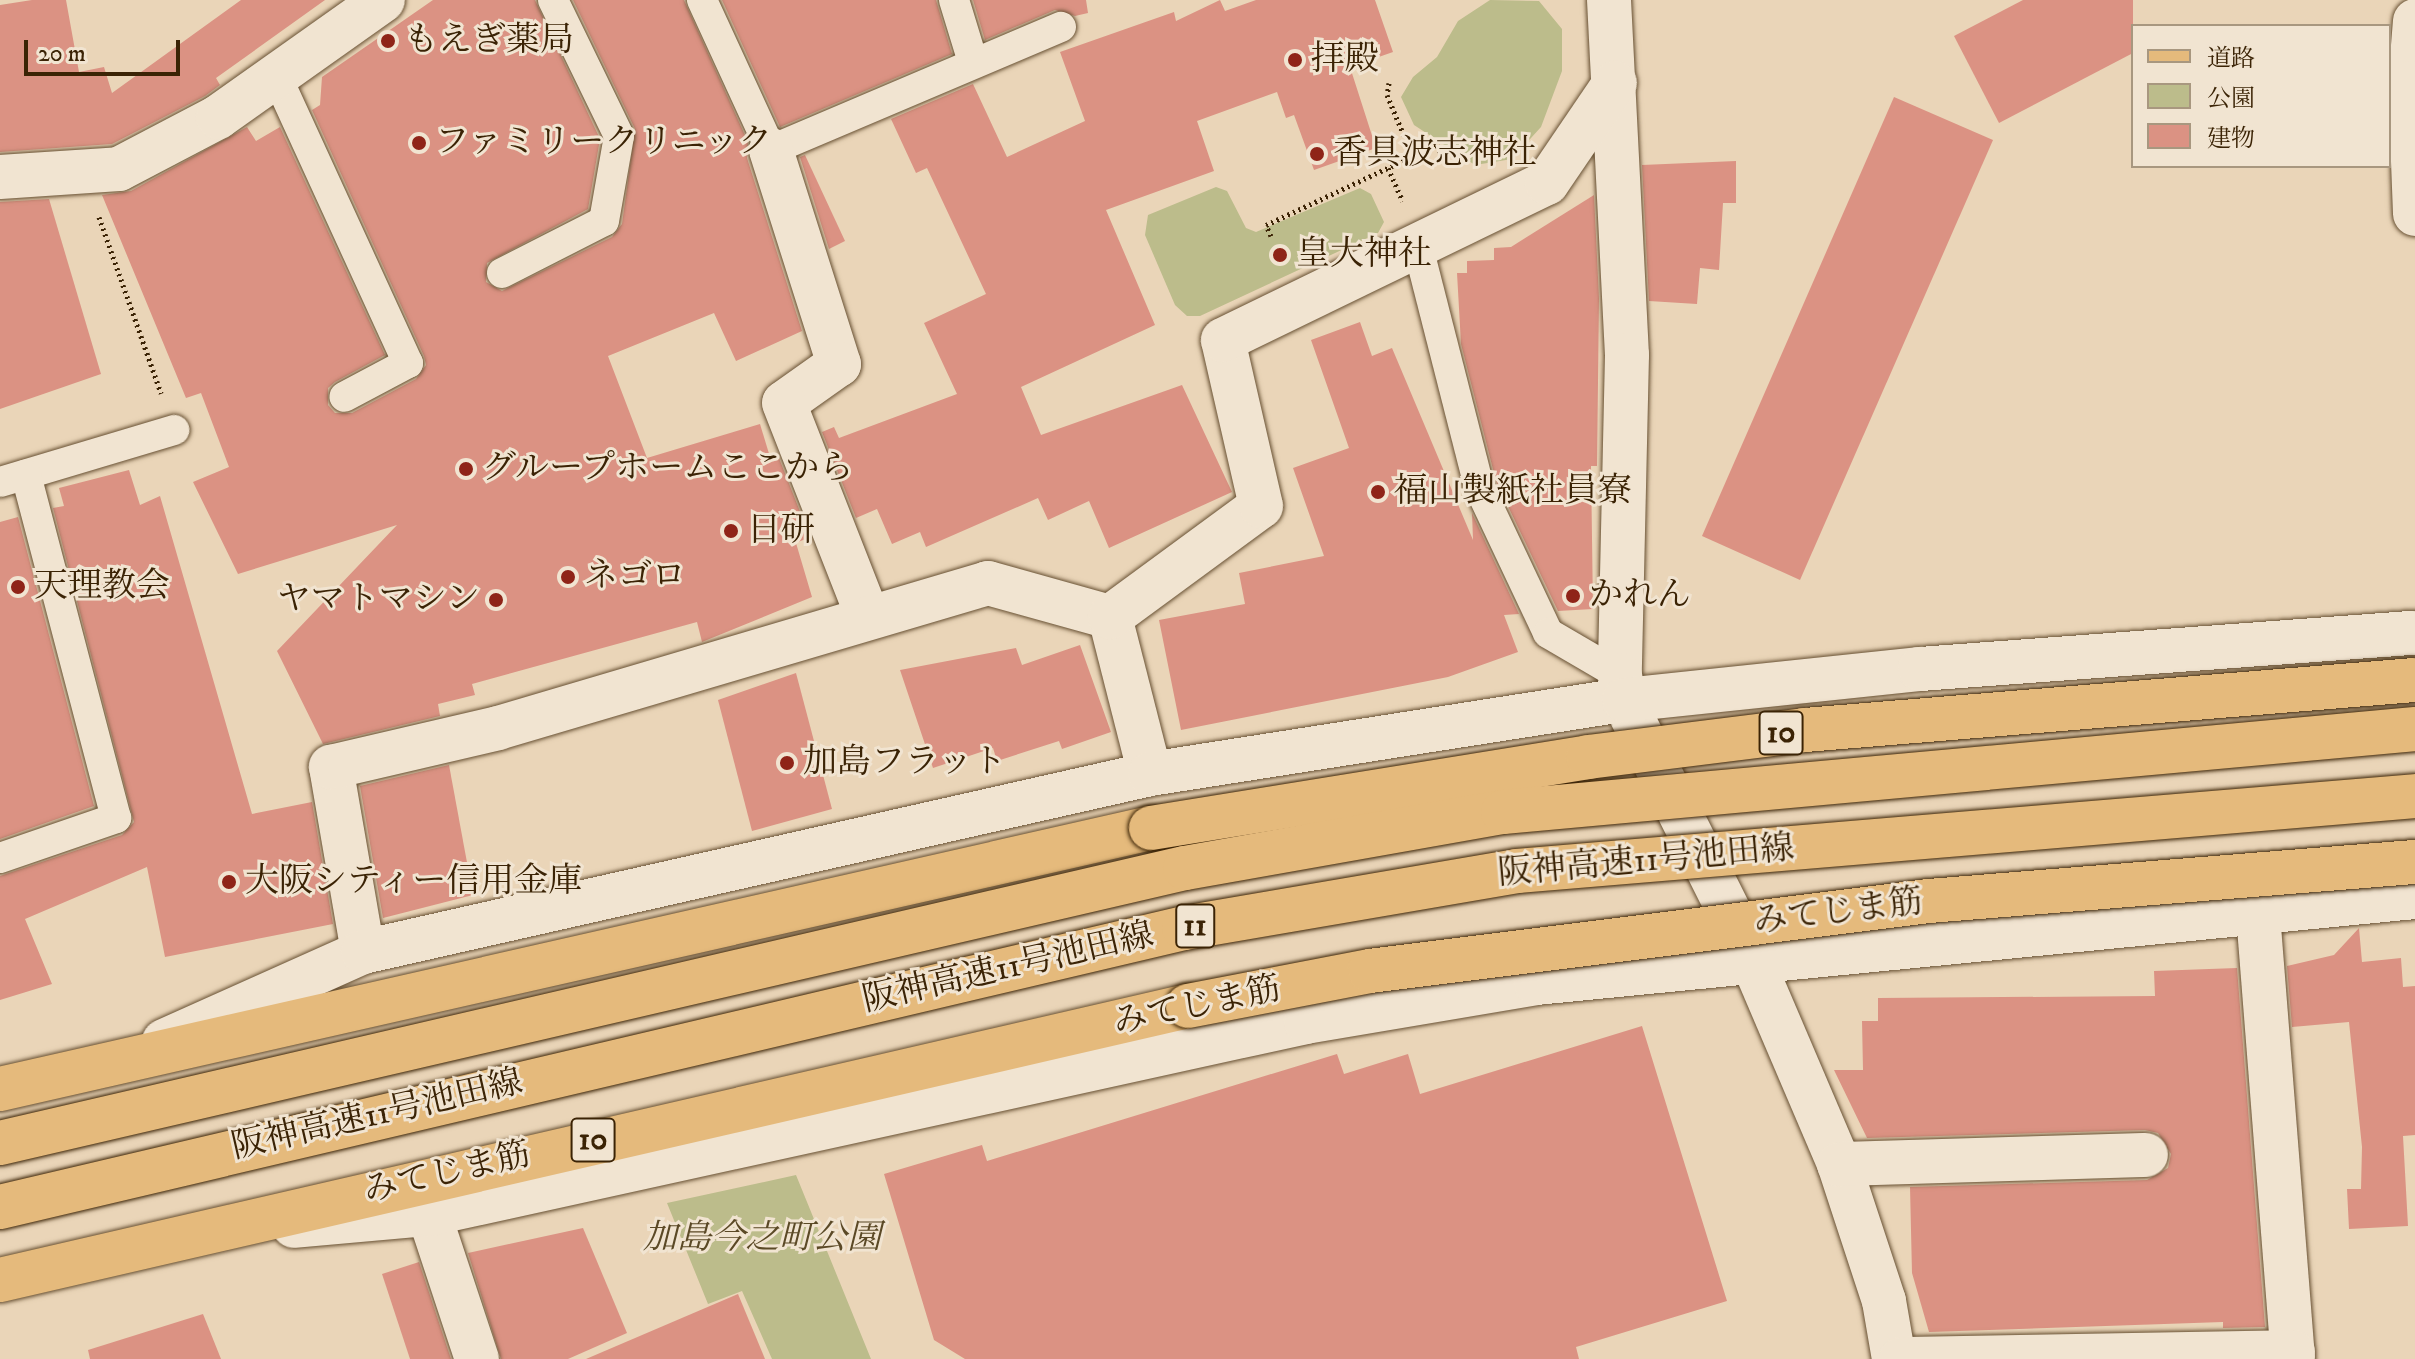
<!DOCTYPE html>
<meta charset="utf-8">
<style>
body{margin:0}
#map{position:relative;width:2415px;height:1359px;overflow:hidden;background:#ead5b8;font-family:"IM FELL DW Pica","Noto Serif JP",serif}
div>[style]{position:absolute}
[style*='--x']{left:calc(var(--x)*1px);top:calc(var(--y)*1px);width:calc(var(--w)*1px);rotate:calc(var(--a)*1deg)}
.green>*{inset:0;background:#bcbc8b}
.building>*{inset:0;background:#db9283}
.path>*{height:5px;margin-top:-2.5px;transform-origin:0;background:repeating-linear-gradient(90deg,#3b2305 0 2px,transparent 0 6px)}
.roads{filter:drop-shadow(0 0 2px #675032) drop-shadow(0 0 2px #675032)}
.lane>*{height:30px;margin:-15px;padding:0 15px;transform-origin:15px;border-radius:15px;background:#f1e4d1}
.street>*{height:44px;margin:-22px;padding:0 22px;transform-origin:22px;border-radius:22px;background:#f1e4d1}
.secondary>*{height:44px;margin:-22px;padding:0 22px;transform-origin:22px;border-radius:22px;background:#f1e4d1}
.primary>*{height:44px;margin:-22px;padding:0 22px;transform-origin:22px;border-radius:22px;background:#e5ba7c}
.bridges{filter:drop-shadow(0 0 2px #3b2305) drop-shadow(0 0 2px #3b2305)}
.primary-bridge>*{height:44px;margin:-22px;padding:0 22px;transform-origin:22px;border-radius:22px;background:#e5ba7c}
.highway-bridge>*{height:44px;margin:-22px;padding:0 22px;transform-origin:22px;border-radius:22px;background:#e5ba7c}
.dots>*{width:22px;height:22px;translate:-50% -50%;box-sizing:border-box;border:4px solid #f1e4d1;border-radius:50%}
span{translate:-50% -50%;white-space:nowrap;text-align:center;line-height:1.15;-webkit-text-stroke:6px #f1e4d1;paint-order:stroke}
.shield-label span{padding:2px 6px;background:#f1e4d1;border:2px solid;border-radius:6px;-webkit-text-stroke-width:0}
.shield-label{font-size:32px;color:#3b2305;font-weight:700}
.poi-label{font-size:34px;color:#3b2305}
.left{translate:0 -50%;text-align:left}
.right{translate:-100% -50%;text-align:right}
.street-label{font-size:34px;color:#3b2305}
.park-label{font-size:34px;color:#5b4926;font-style:italic}
.legend{position:absolute;left:2131px;top:24px;width:260px;height:144px;box-sizing:border-box;background:#f1e4d1;border:2px solid #a8977f;margin:0;padding:10px 14px;list-style:none;font-size:24px;color:#3b2305}
.legend li{display:flex;align-items:center;gap:16px;height:40px}
.legend b{width:40px;border:2px solid #a8977f}
.scale{position:absolute;left:24px;top:40px;width:156px;height:36px;box-sizing:border-box;border:4px solid #3b2305;border-top:0;padding-left:10px;font-size:24px;line-height:28px;white-space:nowrap;color:#3b2305;-webkit-text-stroke:6px #f1e4d1;paint-order:stroke}
</style>
<div id="map">
<div class="green">
<div style="clip-path:polygon(1490px 0,1539px 1px,1562px 29px,1562px 71px,1541px 127px,1512px 159px,1475px 165px,1414px 125px,1401px 97px,1413px 77px,1437px 57px,1458px 21px)"></div>
<div style="clip-path:polygon(1216px 187px,1227px 191px,1246px 228px,1256px 232px,1360px 188px,1371px 194px,1384px 222px,1378px 233px,1200px 316px,1187px 316px,1175px 305px,1145px 235px,1148px 215px)"></div>
<div style="clip-path:polygon(796px 1175px,871px 1359px,772px 1359px,742px 1291px,708px 1304px,667px 1203px)"></div>
</div>
<div class="building">
<div style="clip-path:polygon(32px 0,66px 0,79px 72px,104px 67px,112px 93px,241px 0,325px 0,216px 78px,220px 85px,205px 96px,112px 144px,0 152px,0 5px)"></div>
<div style="clip-path:polygon(433px 0,535px 0,600px 139px,588px 209px,487px 263px,486px 282px,502px 291px,612px 237px,622px 224px,635px 129px,573px 0,684px 0,748px 142px,747px 158px,802px 331px,736px 361px,714px 313px,608px 356px,647px 458px,760px 424px,770px 457px,777px 453px,810px 537px,796px 543px,812px 597px,702px 642px,697px 622px,472px 684px,475px 695px,438px 704px,440px 716px,323px 744px,277px 651px,397px 525px,238px 574px,193px 482px,229px 467px,201px 393px,186px 398px,102px 195px,131px 191px,247px 127px,256px 141px,280px 127px,385px 355px,335px 382px,328px 388px,328px 405px,335px 413px,352px 413px,416px 379px,426px 365px,424px 356px,312px 110px,320px 105px,322px 77px)"></div>
<div style="clip-path:polygon(722px 0,936px 0,952px 54px,780px 127px)"></div>
<div style="clip-path:polygon(973px 0,1086px 0,1088px 13px,1075px 16px,1055px 10px,985px 40px)"></div>
<div style="clip-path:polygon(1220px 0,1225px 11px,1256px 0,1375px 0,1393px 52px,1350px 67px,1376px 148px,1314px 170px,1294px 115px,1286px 118px,1277px 92px,1197px 121px,1214px 171px,1106px 210px,1155px 325px,1021px 387px,1041px 435px,1182px 385px,1232px 492px,1109px 548px,1089px 501px,1048px 520px,1038px 498px,926px 547px,920px 532px,892px 544px,877px 509px,856px 518px,822px 432px,834px 427px,839px 438px,957px 394px,924px 323px,986px 294px,927px 168px,916px 173px,891px 119px,973px 84px,1007px 157px,1085px 121px,1060px 52px,1174px 12px,1176px 21px)"></div>
<div style="clip-path:polygon(2023px 0,2133px 0,2133px 53px,1999px 123px,1954px 36px)"></div>
<div style="clip-path:polygon(1894px 97px,1993px 140px,1800px 580px,1702px 536px)"></div>
<div style="clip-path:polygon(805px 155px,845px 241px,829px 249px,800px 157px)"></div>
<div style="clip-path:polygon(1736px 161px,1736px 203px,1723px 203px,1719px 270px,1700px 268px,1697px 304px,1649px 301px,1642px 165px)"></div>
<div style="clip-path:polygon(1594px 195px,1599px 298px,1597px 466px,1591px 466px,1593px 609px,1558px 611px,1496px 481px,1461px 344px,1457px 273px,1467px 273px,1467px 261px,1494px 260px,1494px 248px,1511px 247px)"></div>
<div style="clip-path:polygon(49px 199px,101px 374px,0 409px,0 202px)"></div>
<div style="clip-path:polygon(1360px 322px,1372px 356px,1392px 348px,1473px 540px,1472px 513px,1519px 614px,1504px 615px,1518px 652px,1448px 677px,1181px 730px,1159px 620px,1245px 604px,1239px 573px,1324px 556px,1293px 468px,1349px 448px,1311px 340px)"></div>
<div style="clip-path:polygon(129px 470px,140px 505px,160px 496px,252px 814px,312px 802px,333px 924px,165px 957px,147px 867px,25px 919px,52px 984px,0 1000px,0 876px,122px 835px,134px 822px,53px 508px,64px 506px,59px 488px)"></div>
<div style="clip-path:polygon(18px 517px,94px 806px,0 839px,0 522px)"></div>
<div style="clip-path:polygon(1080px 645px,1111px 732px,1062px 749px,1059px 741px,997px 761px,993px 748px,933px 768px,900px 670px,1016px 648px,1022px 665px)"></div>
<div style="clip-path:polygon(796px 673px,832px 809px,752px 831px,718px 700px)"></div>
<div style="clip-path:polygon(449px 765px,473px 895px,383px 918px,360px 786px)"></div>
<div style="clip-path:polygon(2359px 928px,2362px 962px,2401px 958px,2403px 987px,2415px 986px,2415px 1135px,2403px 1136px,2408px 1226px,2349px 1229px,2347px 1189px,2361px 1189px,2362px 1147px,2349px 1022px,2292px 1027px,2287px 966px,2334px 955px)"></div>
<div style="clip-path:polygon(2237px 968px,2265px 1327px,2223px 1328px,2223px 1322px,1929px 1332px,1912px 1273px,1910px 1187px,2147px 1180px,2168px 1168px,2171px 1154px,2158px 1133px,2145px 1130px,1867px 1138px,1834px 1070px,1863px 1070px,1862px 1021px,1878px 1021px,1878px 998px,2155px 996px,2154px 971px)"></div>
<div style="clip-path:polygon(1642px 1026px,1727px 1301px,1576px 1347px,1579px 1359px,965px 1359px,934px 1340px,884px 1174px,982px 1145px,987px 1161px,1337px 1054px,1344px 1074px,1408px 1054px,1420px 1094px)"></div>
<div style="clip-path:polygon(583px 1228px,627px 1333px,568px 1359px,501px 1359px,468px 1253px)"></div>
<div style="clip-path:polygon(419px 1262px,451px 1359px,410px 1359px,382px 1274px)"></div>
<div style="clip-path:polygon(738px 1294px,765px 1359px,586px 1359px)"></div>
<div style="clip-path:polygon(203px 1314px,221px 1359px,90px 1359px,88px 1350px)"></div>
</div>
<div class="path">
<div style="--x:1389;--y:83;--w:12;--a:99"></div>
<div style="--x:1387;--y:95;--w:67;--a:67.2"></div>
<div style="--x:1388;--y:168;--w:36;--a:66"></div>
<div style="--x:99;--y:217;--w:187;--a:70.6"></div>
<div style="--x:1271;--y:236;--w:12;--a:-114"></div>
<div style="--x:1266;--y:225;--w:189;--a:-25.1"></div>
<div style="--x:1437;--y:145;--w:14;--a:65"></div>
</div>
<div class="roads">
<div class="lane">
<div style="--x:702;--y:0;--w:165;--a:65.3"></div>
<div style="--x:771;--y:150;--w:315;--a:-23"></div>
<div style="--x:954;--y:0;--w:65;--a:73"></div>
<div style="--x:276;--y:75;--w:317;--a:65.4"></div>
<div style="--x:408;--y:363;--w:72;--a:152"></div>
<div style="--x:1418;--y:247;--w:248;--a:75.7"></div>
<div style="--x:1479;--y:487;--w:161;--a:64.7"></div>
<div style="--x:1548;--y:633;--w:83;--a:30.3"></div>
<div style="--x:502;--y:273;--w:114;--a:-27"></div>
<div style="--x:604;--y:221;--w:86;--a:-80"></div>
<div style="--x:619;--y:136;--w:151;--a:-115.9"></div>
<div style="--x:0;--y:482;--w:182;--a:-16.6"></div>
<div style="--x:0;--y:858;--w:123;--a:-19"></div>
<div style="--x:116;--y:818;--w:355;--a:-104.7"></div>
</div>
<div class="street">
<div style="--x:1609;--y:0;--w:355;--a:87.1"></div>
<div style="--x:1627;--y:355;--w:320;--a:91.3"></div>
<div style="--x:1620;--y:675;--w:25;--a:81"></div>
<div style="--x:771;--y:150;--w:225;--a:72.4"></div>
<div style="--x:839;--y:364;--w:67;--a:144.7"></div>
<div style="--x:784;--y:403;--w:228;--a:68.6"></div>
<div style="--x:0;--y:177;--w:119;--a:-3.8"></div>
<div style="--x:119;--y:169;--w:112;--a:-27.7"></div>
<div style="--x:218;--y:117;--w:202;--a:-35.3"></div>
<div style="--x:1110;--y:617;--w:162;--a:75.7"></div>
<div style="--x:2258;--y:914;--w:446;--a:85.5"></div>
<div style="--x:363;--y:952;--w:188;--a:-99.8"></div>
<div style="--x:331;--y:767;--w:171;--a:-13.1"></div>
<div style="--x:498;--y:728;--w:511;--a:-16.48"></div>
<div style="--x:988;--y:583;--w:127;--a:15.6"></div>
<div style="--x:1110;--y:617;--w:187;--a:-36.3"></div>
<div style="--x:1261;--y:506;--w:170;--a:-102.9"></div>
<div style="--x:1223;--y:340;--w:360;--a:-25.9"></div>
<div style="--x:1547;--y:183;--w:121;--a:-55.8"></div>
<div style="--x:1753;--y:962;--w:220;--a:66.9"></div>
<div style="--x:1839;--y:1164;--w:144;--a:71.8"></div>
<div style="--x:1884;--y:1301;--w:59;--a:80.2"></div>
<div style="--x:1839;--y:1164;--w:307;--a:-1.7"></div>
<div style="--x:429;--y:1214;--w:153;--a:71.7"></div>
<div style="--x:1901;--y:1359;--w:392;--a:-1"></div>
</div>
<div class="secondary">
<div style="--x:2415;--y:21;--w:62;--a:94.6"></div>
<div style="--x:2410;--y:83;--w:131;--a:87.8"></div>
<div style="--x:1632;--y:717;--w:267;--a:63.5"></div>
<div style="--x:164;--y:1041;--w:218;--a:-24.1"></div>
<div style="--x:363;--y:952;--w:807;--a:-12.74"></div>
<div style="--x:1150;--y:774;--w:480;--a:-8.9"></div>
<div style="--x:1624;--y:700;--w:298;--a:-6"></div>
<div style="--x:1920;--y:669;--w:496;--a:-4.2"></div>
<div style="--x:294;--y:1226;--w:136;--a:-5.1"></div>
<div style="--x:429;--y:1214;--w:898;--a:-12.35"></div>
<div style="--x:1306;--y:1022;--w:233;--a:-9.6"></div>
<div style="--x:1536;--y:983;--w:883;--a:-5.59"></div>
</div>
<div class="primary">
<div style="--x:0;--y:1089;--w:1180;--a:-12.78"></div>
<div style="--x:0;--y:1280;--w:1219;--a:-12.99"></div>
</div>
</div>
<div class="bridges">
<div class="primary-bridge">
<div style="--x:1151;--y:828;--w:443;--a:-9.2"></div>
<div style="--x:1588;--y:757;--w:219;--a:-7.1"></div>
<div style="--x:1805;--y:730;--w:612;--a:-4.69"></div>
<div style="--x:1188;--y:1006;--w:185;--a:-10.9"></div>
<div style="--x:1370;--y:971;--w:563;--a:-7.14"></div>
<div style="--x:1929;--y:901;--w:488;--a:-4.6"></div>
</div>
<div class="highway-bridge">
<div style="--x:0;--y:1143;--w:1216;--a:-13.07"></div>
<div style="--x:1185;--y:868;--w:323;--a:-10"></div>
<div style="--x:1503;--y:812;--w:916;--a:-5.2"></div>
<div style="--x:0;--y:1207;--w:1216;--a:-13.26"></div>
<div style="--x:1184;--y:928;--w:338;--a:-9.7"></div>
<div style="--x:1517;--y:871;--w:901;--a:-4.77"></div>
</div>
</div>
<div class="dots">
<div style="left:388px;top:41px;background:#8f2418"></div>
<div style="left:1295px;top:60px;background:#8f2418"></div>
<div style="left:419px;top:143px;background:#8f2418"></div>
<div style="left:1317px;top:154px;background:#8f2418"></div>
<div style="left:1280px;top:255px;background:#8f2418"></div>
<div style="left:466px;top:469px;background:#8f2418"></div>
<div style="left:1378px;top:492px;background:#8f2418"></div>
<div style="left:731px;top:531px;background:#8f2418"></div>
<div style="left:568px;top:577px;background:#8f2418"></div>
<div style="left:18px;top:587px;background:#8f2418"></div>
<div style="left:1573px;top:596px;background:#8f2418"></div>
<div style="left:496px;top:600px;background:#8f2418"></div>
<div style="left:787px;top:763px;background:#8f2418"></div>
<div style="left:229px;top:882px;background:#8f2418"></div>
</div>
<div class="shield-label">
<span style="left:1781px;top:733px">10</span>
<span style="left:1195px;top:926px">11</span>
<span style="left:593px;top:1140px">10</span>
</div>
<div class="poi-label">
<span class="left" style="left:404px;top:41px">もえぎ薬局</span>
<span class="left" style="left:1311px;top:60px">拝殿</span>
<span class="left" style="left:435px;top:143px">ファミリークリニック</span>
<span class="left" style="left:1333px;top:154px">香具波志神社</span>
<span class="left" style="left:1296px;top:255px">皇大神社</span>
<span class="left" style="left:482px;top:469px">グループホームここから</span>
<span class="left" style="left:1394px;top:492px">福山製紙社員寮</span>
<span class="left" style="left:747px;top:531px">日研</span>
<span class="left" style="left:584px;top:577px">ネゴロ</span>
<span class="left" style="left:34px;top:587px">天理教会</span>
<span class="left" style="left:1589px;top:596px">かれん</span>
<span class="right" style="left:480px;top:600px">ヤマトマシン</span>
<span class="left" style="left:803px;top:763px">加島フラット</span>
<span class="left" style="left:245px;top:882px">大阪シティー信用金庫</span>
</div>
<div class="street-label">
<span style="left:1646px;top:861px;rotate:-5deg">阪神高速11号池田線</span>
<span style="left:1838px;top:912px;rotate:-7deg">みてじま筋</span>
<span style="left:1008px;top:968px;rotate:-13deg">阪神高速11号池田線</span>
<span style="left:1197px;top:1006px;rotate:-12deg">みてじま筋</span>
<span style="left:377px;top:1115px;rotate:-13deg">阪神高速11号池田線</span>
<span style="left:447px;top:1173px;rotate:-13deg">みてじま筋</span>
</div>
<div class="park-label">
<span style="left:762px;top:1239px">加島今之町公園</span>
</div>
<ul class="legend">
<li><b style="height:10px;background:#e5ba7c"></b>道路</li>
<li><b style="height:22px;background:#bcbc8b"></b>公園</li>
<li><b style="height:22px;background:#db9283"></b>建物</li>
</ul>
<div class="scale">20 m</div>
</div>
